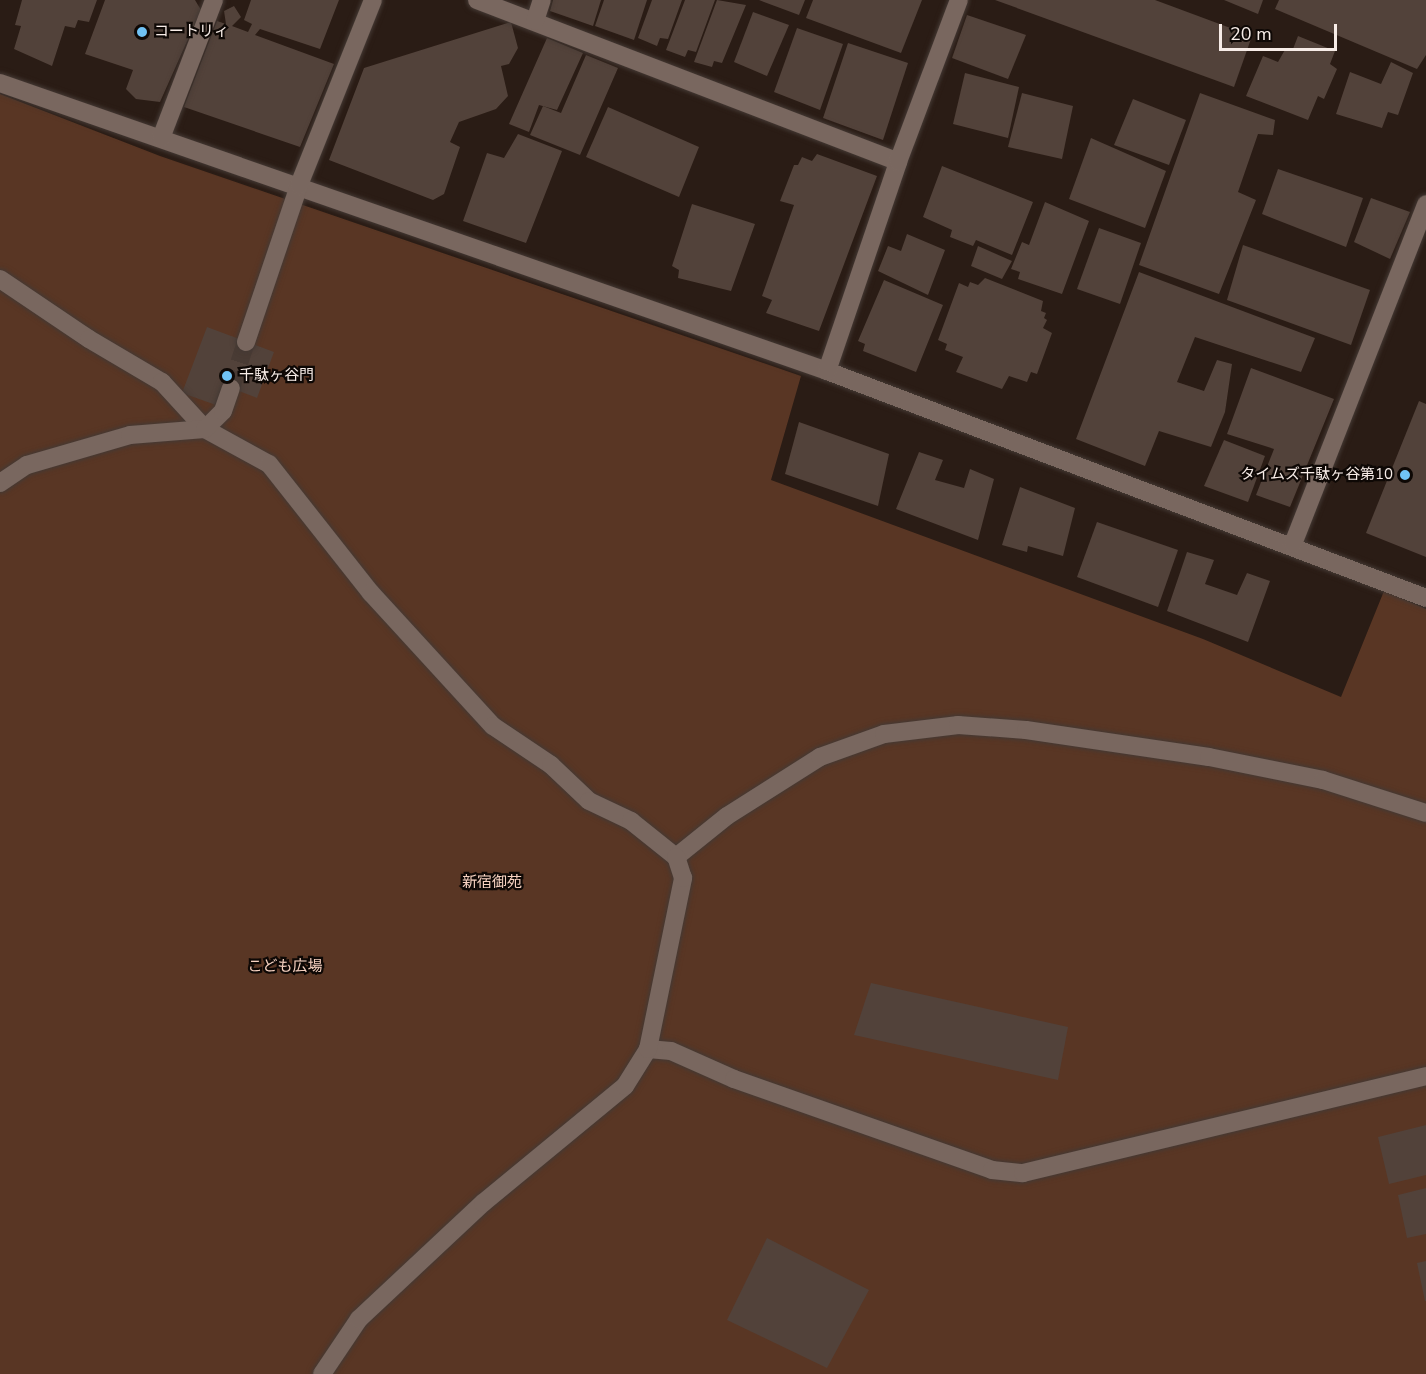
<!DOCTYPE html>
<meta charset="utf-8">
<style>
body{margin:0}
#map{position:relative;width:1426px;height:1374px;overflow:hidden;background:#2a1c15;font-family:"Nunito Sans","Noto Sans JP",sans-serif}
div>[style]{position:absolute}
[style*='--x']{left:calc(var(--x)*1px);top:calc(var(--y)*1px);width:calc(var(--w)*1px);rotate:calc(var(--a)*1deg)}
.green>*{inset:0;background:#593624}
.building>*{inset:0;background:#52423a}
.street-tunnel>*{height:18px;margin-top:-9px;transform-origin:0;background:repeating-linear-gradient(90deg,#493b34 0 18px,transparent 0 27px)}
.roads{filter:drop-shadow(0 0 2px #443934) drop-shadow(0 0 2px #443934)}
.street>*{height:18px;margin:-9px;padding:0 9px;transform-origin:9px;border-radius:9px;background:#79675f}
.dots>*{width:16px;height:16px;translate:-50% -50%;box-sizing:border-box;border:3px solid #0e0805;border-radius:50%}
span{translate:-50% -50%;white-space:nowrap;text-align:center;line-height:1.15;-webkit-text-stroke:4.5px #0e0805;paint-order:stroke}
.poi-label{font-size:15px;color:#f7ece7}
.left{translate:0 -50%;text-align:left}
.right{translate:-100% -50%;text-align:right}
.park-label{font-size:15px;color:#f7d2c1}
.scale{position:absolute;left:1219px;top:24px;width:118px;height:27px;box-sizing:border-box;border:3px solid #f7ece7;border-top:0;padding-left:8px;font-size:18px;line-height:21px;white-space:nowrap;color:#f7ece7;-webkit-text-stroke:4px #0e0805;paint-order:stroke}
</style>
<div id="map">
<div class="green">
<div style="clip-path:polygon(0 94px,160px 156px,801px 376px,771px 480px,1203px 639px,1341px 697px,1384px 591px,1426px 609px,1426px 1374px,0 1374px)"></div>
</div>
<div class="building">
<div style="clip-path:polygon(22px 0,97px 0,89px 22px,78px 20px,75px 28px,65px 26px,52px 66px,14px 49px,21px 26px,15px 25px)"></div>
<div style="clip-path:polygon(105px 0,195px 0,201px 10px,160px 102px,136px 99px,126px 89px,133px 70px,85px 54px)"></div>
<div style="clip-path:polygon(251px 0,339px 0,320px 49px,260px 29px,255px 35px,334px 64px,300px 147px,184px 107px,217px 21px,226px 24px,224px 11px,234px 6px,241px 17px,232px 26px,248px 32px,252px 24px,244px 20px)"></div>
<div style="clip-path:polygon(553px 0,601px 0,593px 26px,550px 11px)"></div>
<div style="clip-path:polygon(604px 0,647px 0,634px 40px,595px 26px)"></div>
<div style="clip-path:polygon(652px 0,682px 0,668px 39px,660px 38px,657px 46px,638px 38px)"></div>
<div style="clip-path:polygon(685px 0,715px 0,696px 52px,688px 50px,685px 57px,666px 50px)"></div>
<div style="clip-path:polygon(717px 0,746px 5px,722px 63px,714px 61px,712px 67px,694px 62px)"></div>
<div style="clip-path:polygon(759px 0,805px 0,799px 15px)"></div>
<div style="clip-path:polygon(813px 0,922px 0,901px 53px,806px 18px)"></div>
<div style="clip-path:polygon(995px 0,1155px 0,1252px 36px,1234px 87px)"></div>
<div style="clip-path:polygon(1224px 0,1263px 0,1258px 14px)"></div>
<div style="clip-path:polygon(1279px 0,1426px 0,1426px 55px,1417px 69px,1275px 9px)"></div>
<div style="clip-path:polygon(753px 12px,789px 25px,767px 76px,734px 62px)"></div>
<div style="clip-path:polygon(967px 15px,1026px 35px,1008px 79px,952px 58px)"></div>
<div style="clip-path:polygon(511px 22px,518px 48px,509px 64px,501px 66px,508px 96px,496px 109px,459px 122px,450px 142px,460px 147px,444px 194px,433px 200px,329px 160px,364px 68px)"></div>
<div style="clip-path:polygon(797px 28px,843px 44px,820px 110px,774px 92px)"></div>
<div style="clip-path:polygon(1298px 36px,1335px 51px,1330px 64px,1337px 69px,1324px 99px,1318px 96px,1308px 120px,1246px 96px,1263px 56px,1278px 62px,1286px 48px,1293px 49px)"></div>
<div style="clip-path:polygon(547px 38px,583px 53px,557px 110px,539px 105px,529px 132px,509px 124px)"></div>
<div style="clip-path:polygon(848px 43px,908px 63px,883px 140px,823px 118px)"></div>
<div style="clip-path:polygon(586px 55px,618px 68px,580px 155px,530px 135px,543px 106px,561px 113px)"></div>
<div style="clip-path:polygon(1391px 62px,1413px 73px,1398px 115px,1388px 112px,1382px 128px,1336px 114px,1350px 72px,1381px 84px)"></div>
<div style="clip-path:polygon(965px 73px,1019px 87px,1008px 138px,953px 124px)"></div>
<div style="clip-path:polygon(1022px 93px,1073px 106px,1062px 159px,1008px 147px)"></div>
<div style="clip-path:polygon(1200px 93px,1275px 120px,1273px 135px,1258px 134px,1238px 192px,1256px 200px,1219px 294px,1139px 265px)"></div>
<div style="clip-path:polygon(1133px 99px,1186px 120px,1169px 165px,1114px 145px)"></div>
<div style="clip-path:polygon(608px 107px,699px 147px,679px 197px,586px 157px)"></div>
<div style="clip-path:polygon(518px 134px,562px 151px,526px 243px,463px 221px,487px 153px,504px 158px)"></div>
<div style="clip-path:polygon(1091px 138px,1166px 171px,1145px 228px,1069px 199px)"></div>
<div style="clip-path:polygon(817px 154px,877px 176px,819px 331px,766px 313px,772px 300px,762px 296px,794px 205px,780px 201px,794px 165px,798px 165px,802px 157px,812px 161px)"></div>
<div style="clip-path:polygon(942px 166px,1033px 202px,1012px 255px,976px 240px,973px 246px,950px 237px,952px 230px,923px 217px)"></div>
<div style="clip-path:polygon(1278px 169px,1363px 198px,1346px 247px,1262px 214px)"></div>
<div style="clip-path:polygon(1371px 198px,1410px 212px,1390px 259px,1354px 242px)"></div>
<div style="clip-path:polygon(1045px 202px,1089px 221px,1062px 294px,1018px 279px,1020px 272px,1011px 269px,1022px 242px,1029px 245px)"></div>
<div style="clip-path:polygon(692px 204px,755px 224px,731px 291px,678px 278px,679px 270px,672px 266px)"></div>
<div style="clip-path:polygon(1099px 228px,1141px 243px,1120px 304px,1077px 289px)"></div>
<div style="clip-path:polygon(907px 234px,945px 250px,928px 295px,878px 271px,888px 246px,901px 251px)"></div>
<div style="clip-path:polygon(1243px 245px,1370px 290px,1351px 345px,1227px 300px)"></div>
<div style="clip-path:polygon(978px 246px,1012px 261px,1002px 279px,971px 266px)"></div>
<div style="clip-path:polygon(1139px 272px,1315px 338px,1301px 372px,1195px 337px,1177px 382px,1204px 391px,1217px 360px,1232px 364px,1225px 412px,1211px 447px,1159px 431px,1145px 466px,1076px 439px)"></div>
<div style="clip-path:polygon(985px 278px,1043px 301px,1041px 311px,1046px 313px,1044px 318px,1047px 320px,1043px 328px,1052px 333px,1037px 374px,1031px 372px,1027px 382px,1009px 376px,1002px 389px,956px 372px,963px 357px,945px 350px,947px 344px,938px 340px,959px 283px,968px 287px,970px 282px,978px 285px)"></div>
<div style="clip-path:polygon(884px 280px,943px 305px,916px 372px,863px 351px,865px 344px,858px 341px)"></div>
<div style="clip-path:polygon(207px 327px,274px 352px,257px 398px,231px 388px,216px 405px,182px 393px)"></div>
<div style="clip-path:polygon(1251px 368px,1334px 399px,1290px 507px,1256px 495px,1274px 449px,1227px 434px)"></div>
<div style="clip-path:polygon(1419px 401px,1426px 404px,1426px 557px,1366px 533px)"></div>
<div style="clip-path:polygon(799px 422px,889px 454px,878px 506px,785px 474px)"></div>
<div style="clip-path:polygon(1224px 440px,1265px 456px,1248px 502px,1204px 486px)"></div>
<div style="clip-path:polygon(919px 452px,943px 460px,935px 480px,964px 488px,970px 469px,994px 479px,978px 540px,896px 509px)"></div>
<div style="clip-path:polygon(1020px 487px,1075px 508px,1063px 556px,1028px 546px,1027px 552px,1002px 545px)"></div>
<div style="clip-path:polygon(1097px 522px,1178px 550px,1158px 607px,1077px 577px)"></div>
<div style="clip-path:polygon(1187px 552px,1214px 560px,1205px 584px,1237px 595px,1247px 573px,1270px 581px,1248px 642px,1167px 611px)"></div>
<div style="clip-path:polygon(871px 983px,1068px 1027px,1058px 1080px,854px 1035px)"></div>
<div style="clip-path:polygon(1426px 1125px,1426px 1175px,1389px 1184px,1378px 1137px)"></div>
<div style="clip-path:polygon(1426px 1188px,1426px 1234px,1407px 1238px,1398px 1195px)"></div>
<div style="clip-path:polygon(767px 1238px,869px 1290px,827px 1368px,727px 1320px)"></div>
<div style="clip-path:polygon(1426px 1261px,1426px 1301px,1425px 1301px,1417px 1263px)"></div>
</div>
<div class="street-tunnel">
<div style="--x:231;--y:388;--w:48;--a:-71.9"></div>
</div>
<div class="roads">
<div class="street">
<div style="--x:477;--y:0;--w:451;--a:21"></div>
<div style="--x:535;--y:21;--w:22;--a:-72"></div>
<div style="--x:0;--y:83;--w:876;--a:19.2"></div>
<div style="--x:827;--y:371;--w:641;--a:20.75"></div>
<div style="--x:161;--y:138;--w:148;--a:-69"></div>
<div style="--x:0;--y:279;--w:107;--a:34"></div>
<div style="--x:89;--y:339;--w:85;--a:30.5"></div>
<div style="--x:162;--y:382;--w:64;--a:47.5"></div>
<div style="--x:205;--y:429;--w:73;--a:28.7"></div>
<div style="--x:269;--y:464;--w:164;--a:51.7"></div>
<div style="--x:371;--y:593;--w:180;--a:47.5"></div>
<div style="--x:493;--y:726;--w:70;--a:33.9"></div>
<div style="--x:551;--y:765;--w:52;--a:43.5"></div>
<div style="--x:589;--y:801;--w:47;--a:25.5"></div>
<div style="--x:631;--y:821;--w:58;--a:38.7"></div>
<div style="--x:676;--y:857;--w:65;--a:-38.8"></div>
<div style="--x:727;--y:816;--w:110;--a:-32.4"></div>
<div style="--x:820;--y:757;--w:68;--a:-19.8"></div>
<div style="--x:884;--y:734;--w:75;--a:-6.9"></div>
<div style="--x:958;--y:725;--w:68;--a:4.2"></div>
<div style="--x:1026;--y:730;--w:185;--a:8.4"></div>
<div style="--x:1209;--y:757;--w:116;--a:11.4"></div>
<div style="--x:1323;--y:780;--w:108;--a:17.8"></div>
<div style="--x:246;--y:342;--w:166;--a:-71.3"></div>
<div style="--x:299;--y:185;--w:199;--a:-68.2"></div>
<div style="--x:827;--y:371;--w:221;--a:-71.2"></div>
<div style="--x:898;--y:162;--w:173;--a:-69.4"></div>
<div style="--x:0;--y:483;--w:32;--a:-34"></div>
<div style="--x:27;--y:465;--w:107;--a:-16.2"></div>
<div style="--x:130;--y:435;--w:75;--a:-4.6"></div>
<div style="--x:205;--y:429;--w:25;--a:-45"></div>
<div style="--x:223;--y:411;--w:24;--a:-71"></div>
<div style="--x:1293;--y:544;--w:365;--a:-68.6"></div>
<div style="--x:648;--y:1049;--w:23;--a:5"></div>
<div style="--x:671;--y:1051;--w:69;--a:24"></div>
<div style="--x:734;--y:1079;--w:274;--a:19.4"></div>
<div style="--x:992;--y:1170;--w:31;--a:6"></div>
<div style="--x:1023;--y:1173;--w:415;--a:-13.5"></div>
<div style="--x:322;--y:1374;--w:66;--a:-56.1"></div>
<div style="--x:359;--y:1319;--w:170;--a:-43.1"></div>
<div style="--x:483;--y:1203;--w:184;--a:-39.5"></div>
<div style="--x:625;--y:1086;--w:44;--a:-58.1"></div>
<div style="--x:648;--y:1049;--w:175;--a:-78.4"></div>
<div style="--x:683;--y:878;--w:22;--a:-108"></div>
</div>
</div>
<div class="dots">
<div style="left:142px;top:32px;background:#70c2f4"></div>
<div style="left:227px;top:376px;background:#70c2f4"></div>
<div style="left:1405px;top:475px;background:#70c2f4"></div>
</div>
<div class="poi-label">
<span class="left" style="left:154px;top:32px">コートリィ</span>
<span class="left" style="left:239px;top:376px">千駄ヶ谷門</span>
<span class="right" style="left:1393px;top:475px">タイムズ千駄ヶ谷第10</span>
</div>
<div class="park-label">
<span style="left:492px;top:883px">新宿御苑</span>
<span style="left:285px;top:967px">こども広場</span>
</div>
<div class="scale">20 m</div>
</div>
